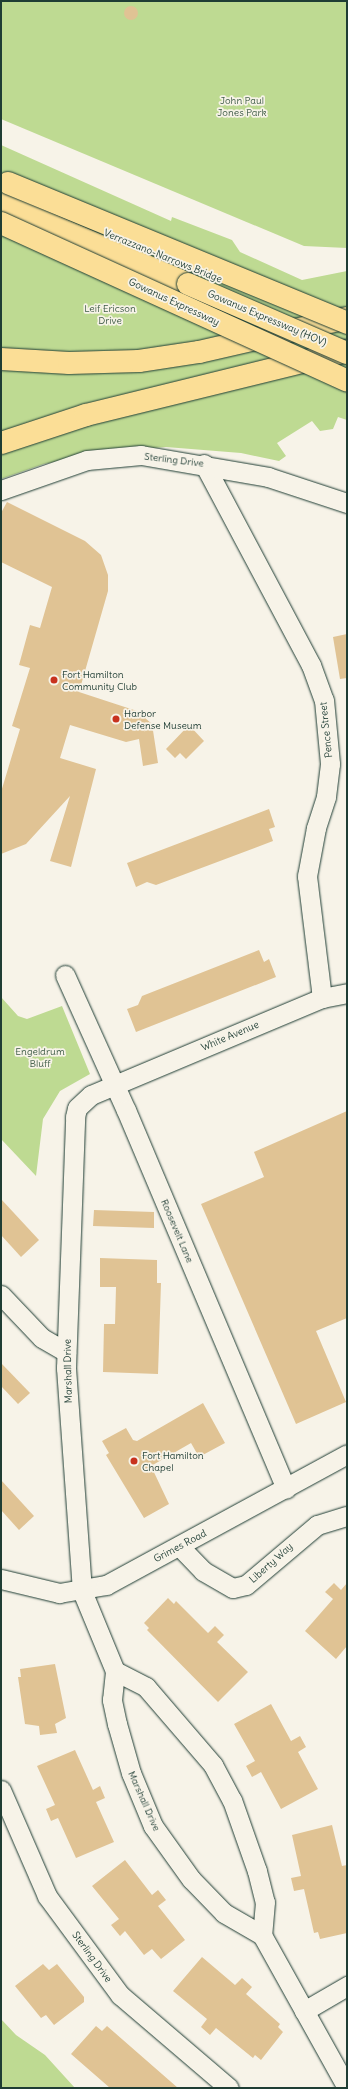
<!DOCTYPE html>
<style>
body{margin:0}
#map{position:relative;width:348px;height:2089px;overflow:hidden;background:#f7f3e8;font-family:Delius,sans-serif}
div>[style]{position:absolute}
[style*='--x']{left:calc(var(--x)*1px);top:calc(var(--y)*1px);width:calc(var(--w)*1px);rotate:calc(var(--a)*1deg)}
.green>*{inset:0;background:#beda92}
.building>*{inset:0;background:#e0c394}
.round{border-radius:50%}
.roads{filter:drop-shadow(0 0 1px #1f3d34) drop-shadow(0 0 1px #1f3d34)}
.street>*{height:19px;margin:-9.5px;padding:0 9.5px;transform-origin:9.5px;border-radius:9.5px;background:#f7f3e8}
.highway>*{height:22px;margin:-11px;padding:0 11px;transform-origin:11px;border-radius:11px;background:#fbde96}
.bridges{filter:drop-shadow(0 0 1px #1f3d34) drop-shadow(0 0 1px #1f3d34)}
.highway-bridge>*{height:22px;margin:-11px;padding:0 11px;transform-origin:11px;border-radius:11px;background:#fbde96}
.dots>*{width:11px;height:11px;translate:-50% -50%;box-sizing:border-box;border:2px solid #f7f3e8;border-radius:50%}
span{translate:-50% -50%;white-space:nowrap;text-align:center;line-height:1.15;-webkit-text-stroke:3.5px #f7f3e8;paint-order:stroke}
.park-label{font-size:10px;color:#3f5c47}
.street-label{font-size:10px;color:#1f3d34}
.poi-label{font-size:10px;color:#1f3d34}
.left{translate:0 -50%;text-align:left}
.frame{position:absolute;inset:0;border:2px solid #1f3d34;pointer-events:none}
</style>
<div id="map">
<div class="green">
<div style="clip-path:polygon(1px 1px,347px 1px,347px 248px,304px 246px,1px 119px)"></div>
<div style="clip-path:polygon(1px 145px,171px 221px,172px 217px,232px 240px,240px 252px,302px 280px,347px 271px,347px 420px,338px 417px,333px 429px,320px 431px,312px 421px,277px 443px,286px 456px,279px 461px,241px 453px,166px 447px,106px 452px,44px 464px,1px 479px)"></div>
<div style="clip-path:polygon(1px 997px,18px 1016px,27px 1019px,62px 1006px,90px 1074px,60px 1091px,43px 1119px,36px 1176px,1px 1139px)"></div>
<div style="clip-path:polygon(1px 2019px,16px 2035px,45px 2055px,75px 2088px,1px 2088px)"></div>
</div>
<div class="building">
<div class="round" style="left:124px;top:6px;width:14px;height:14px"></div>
<div style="clip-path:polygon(7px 502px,85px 541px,101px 555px,108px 575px,108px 591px,79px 692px,137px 711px,152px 724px,158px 763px,143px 766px,139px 739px,126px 742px,70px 725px,60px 758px,96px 769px,71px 867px,50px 861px,70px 796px,26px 844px,1px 854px,1px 792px,20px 729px,12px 726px,30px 668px,19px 665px,30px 625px,40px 628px,52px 587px,1px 562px,1px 513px)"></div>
<div style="clip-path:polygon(347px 634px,347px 678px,340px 679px,333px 637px)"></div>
<div style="clip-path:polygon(189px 725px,204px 741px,186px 759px,180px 753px,175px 758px,166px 749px)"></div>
<div style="clip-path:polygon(269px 809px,275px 827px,269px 829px,273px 841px,156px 885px,147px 882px,136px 887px,127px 863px)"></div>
<div style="clip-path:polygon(259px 950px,264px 962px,269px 959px,276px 977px,136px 1032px,127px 1009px,138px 1005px,142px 996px)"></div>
<div style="clip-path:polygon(347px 1111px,347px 1318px,316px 1331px,346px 1402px,296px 1424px,201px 1204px,264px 1177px,254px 1152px)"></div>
<div style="clip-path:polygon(1px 1199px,39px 1240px,21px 1257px,1px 1235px)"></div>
<div style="clip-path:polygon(94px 1210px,154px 1212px,154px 1228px,93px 1226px)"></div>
<div style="clip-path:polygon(100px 1258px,157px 1260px,157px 1283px,161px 1283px,158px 1374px,103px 1372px,104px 1324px,115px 1324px,116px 1287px,100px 1287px)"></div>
<div style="clip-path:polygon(1px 1363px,30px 1393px,18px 1404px,1px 1386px)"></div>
<div style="clip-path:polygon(203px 1403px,225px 1443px,199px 1457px,191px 1443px,151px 1466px,169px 1504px,144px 1518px,106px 1455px,109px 1453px,102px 1441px,126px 1428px,133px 1440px,137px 1441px)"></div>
<div style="clip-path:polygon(1px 1480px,34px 1516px,19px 1530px,1px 1510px)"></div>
<div style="clip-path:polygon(334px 1583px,341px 1590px,347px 1583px,347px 1646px,336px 1659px,305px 1631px,333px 1599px,325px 1592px)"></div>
<div style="clip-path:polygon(168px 1598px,174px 1604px,176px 1601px,208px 1633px,215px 1626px,224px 1635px,217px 1642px,248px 1672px,218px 1702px,147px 1630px,149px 1628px,144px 1623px)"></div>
<div style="clip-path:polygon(55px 1664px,66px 1718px,55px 1724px,57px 1733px,40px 1735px,39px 1726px,25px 1724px,18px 1677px,21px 1677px,20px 1669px)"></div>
<div style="clip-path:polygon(271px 1704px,291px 1741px,300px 1736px,306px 1747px,298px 1752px,318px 1789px,281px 1809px,261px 1772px,252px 1777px,246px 1766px,255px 1761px,234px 1724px)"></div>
<div style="clip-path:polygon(75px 1750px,93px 1790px,100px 1786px,105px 1798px,96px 1802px,114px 1842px,76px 1858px,58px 1818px,51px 1821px,46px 1809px,55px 1805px,37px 1766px)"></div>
<div style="clip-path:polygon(332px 1825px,342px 1866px,347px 1865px,347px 1933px,320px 1939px,318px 1932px,314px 1933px,304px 1889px,294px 1891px,291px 1878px,301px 1876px,292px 1835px)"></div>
<div style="clip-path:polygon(125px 1860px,152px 1895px,158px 1890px,166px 1900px,158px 1906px,185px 1940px,161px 1959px,152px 1949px,144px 1955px,125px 1931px,120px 1936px,111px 1925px,119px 1919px,92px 1886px)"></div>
<div style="clip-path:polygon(202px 1957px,235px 1985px,242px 1978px,252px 1987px,246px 1994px,280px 2024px,278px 2027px,283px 2032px,261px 2060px,255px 2055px,253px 2058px,216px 2028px,210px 2035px,201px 2027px,207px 2019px,173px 1991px)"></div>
<div style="clip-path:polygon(43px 1964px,49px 1970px,57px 1964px,84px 1997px,84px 2002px,54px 2025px,46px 2015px,41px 2018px,15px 1986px)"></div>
<div style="clip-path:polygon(96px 2026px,102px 2031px,107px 2026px,178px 2088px,110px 2088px,71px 2054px)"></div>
</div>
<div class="roads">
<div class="street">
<div style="--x:204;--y:464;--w:228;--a:62"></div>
<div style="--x:311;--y:665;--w:37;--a:70"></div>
<div style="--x:324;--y:700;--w:64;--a:84.6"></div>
<div style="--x:330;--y:764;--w:33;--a:97"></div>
<div style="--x:326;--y:797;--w:33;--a:108"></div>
<div style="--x:316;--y:828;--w:49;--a:100.6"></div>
<div style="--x:307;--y:876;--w:123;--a:83"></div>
<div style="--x:1;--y:490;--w:91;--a:-19.2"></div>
<div style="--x:87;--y:460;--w:54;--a:-5.3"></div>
<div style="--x:141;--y:455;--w:129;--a:9.8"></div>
<div style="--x:268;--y:477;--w:83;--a:18.2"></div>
<div style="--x:65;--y:975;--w:148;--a:65.7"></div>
<div style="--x:126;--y:1110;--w:411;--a:67.1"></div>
<div style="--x:1;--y:1295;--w:59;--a:46.4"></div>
<div style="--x:42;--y:1338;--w:28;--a:30"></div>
<div style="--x:179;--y:1546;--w:35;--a:46"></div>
<div style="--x:203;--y:1571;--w:34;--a:30"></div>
<div style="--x:233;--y:1588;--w:13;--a:-13"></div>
<div style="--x:246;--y:1585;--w:93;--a:-40.2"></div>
<div style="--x:317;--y:1525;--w:31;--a:-17"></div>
<div style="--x:1;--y:1579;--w:60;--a:13.6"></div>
<div style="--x:59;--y:1593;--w:48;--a:-9.7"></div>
<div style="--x:106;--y:1585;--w:274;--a:-28.5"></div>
<div style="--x:115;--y:1671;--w:35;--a:27"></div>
<div style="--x:146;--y:1687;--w:103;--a:49.3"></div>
<div style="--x:213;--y:1765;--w:40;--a:62"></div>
<div style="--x:232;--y:1800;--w:75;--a:70.6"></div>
<div style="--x:257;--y:1871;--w:32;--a:76"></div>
<div style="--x:265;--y:1902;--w:33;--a:95"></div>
<div style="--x:262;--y:1935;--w:175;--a:60.9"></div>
<div style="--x:1;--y:1790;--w:116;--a:66.5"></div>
<div style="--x:47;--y:1896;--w:123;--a:53.6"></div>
<div style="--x:120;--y:1995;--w:143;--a:40.5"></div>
<div style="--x:262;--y:1935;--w:44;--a:-149.9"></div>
<div style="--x:224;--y:1913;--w:47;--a:-134.1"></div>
<div style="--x:191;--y:1879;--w:65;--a:-125.6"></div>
<div style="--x:153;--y:1826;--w:57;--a:-112.5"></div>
<div style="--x:131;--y:1773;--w:51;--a:-105.9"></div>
<div style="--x:117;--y:1724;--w:25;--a:-102"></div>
<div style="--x:112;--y:1700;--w:29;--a:-84"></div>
<div style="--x:115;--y:1671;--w:87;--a:-112.4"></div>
<div style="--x:82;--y:1591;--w:224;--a:-94.1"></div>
<div style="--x:66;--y:1368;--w:251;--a:-87.9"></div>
<div style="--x:75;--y:1117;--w:9;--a:-77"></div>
<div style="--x:77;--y:1108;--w:19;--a:-43"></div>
<div style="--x:91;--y:1095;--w:251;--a:-22.8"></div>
<div style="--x:322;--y:998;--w:25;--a:-11"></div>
<div style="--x:304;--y:2011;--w:50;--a:-30.2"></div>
</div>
<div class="highway">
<div style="--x:1;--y:203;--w:204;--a:23.4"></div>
<div style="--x:1;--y:359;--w:68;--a:3.4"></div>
<div style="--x:69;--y:363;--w:70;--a:-1.6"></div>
<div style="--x:139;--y:361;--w:61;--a:-8.5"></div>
<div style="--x:199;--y:352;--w:152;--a:-12.9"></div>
<div style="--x:1;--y:443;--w:89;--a:-18.2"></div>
<div style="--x:86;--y:415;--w:269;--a:-13.8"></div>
</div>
</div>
<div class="bridges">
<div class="highway-bridge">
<div style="--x:8;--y:183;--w:367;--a:22.4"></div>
<div style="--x:1;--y:223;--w:380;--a:24.5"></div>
<div style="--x:188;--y:284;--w:173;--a:23.5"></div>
</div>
</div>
<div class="dots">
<div style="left:54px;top:680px;background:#c8321e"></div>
<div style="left:116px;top:719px;background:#c8321e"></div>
<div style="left:134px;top:1461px;background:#c8321e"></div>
</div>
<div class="park-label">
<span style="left:242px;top:106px">John Paul<br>Jones Park</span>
<span style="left:110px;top:314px">Leif Ericson<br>Drive</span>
<span style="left:40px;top:1057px">Engeldrum<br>Bluff</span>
</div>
<div class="street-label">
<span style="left:163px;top:256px;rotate:22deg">Verrazzano-Narrows Bridge</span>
<span style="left:174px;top:302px;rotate:25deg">Gowanus Expressway</span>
<span style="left:267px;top:318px;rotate:23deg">Gowanus Expressway (HOV)</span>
<span style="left:174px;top:460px;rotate:7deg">Sterling Drive</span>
<span style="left:326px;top:730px;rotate:-96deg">Pence Street</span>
<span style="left:230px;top:1036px;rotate:-23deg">White Avenue</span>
<span style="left:177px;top:1231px;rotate:67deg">Roosevelt Lane</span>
<span style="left:68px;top:1371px;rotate:-91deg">Marshall Drive</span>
<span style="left:180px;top:1546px;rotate:-28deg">Grimes Road</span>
<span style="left:271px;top:1563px;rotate:-42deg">Liberty Way</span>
<span style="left:144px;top:1801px;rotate:66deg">Marshall Drive</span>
<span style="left:92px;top:1957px;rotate:54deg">Sterling Drive</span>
</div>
<div class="poi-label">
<span class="left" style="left:62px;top:680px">Fort Hamilton<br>Community Club</span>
<span class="left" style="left:124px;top:719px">Harbor<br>Defense Museum</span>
<span class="left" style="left:142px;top:1461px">Fort Hamilton<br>Chapel</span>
</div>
<div class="frame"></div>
</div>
